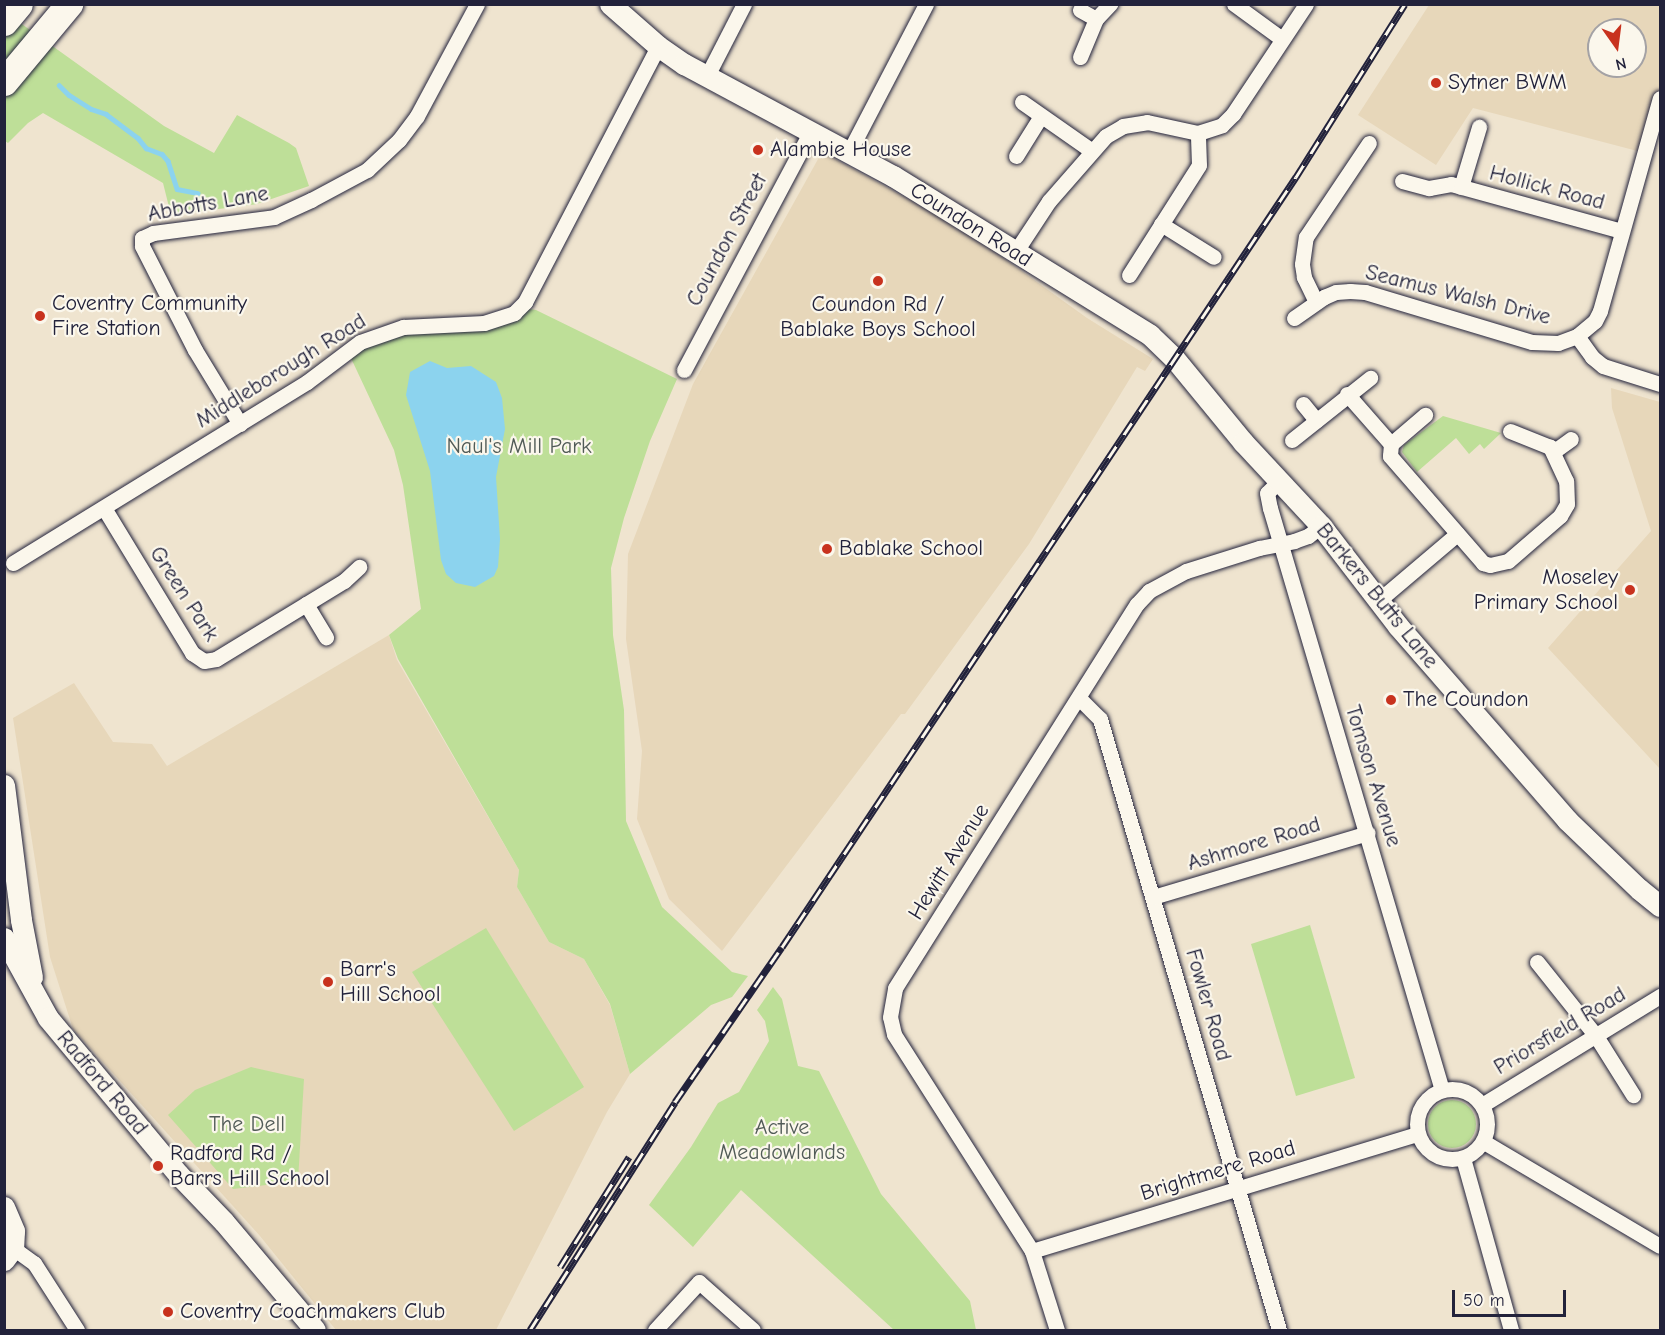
<!DOCTYPE html>
<style>
body{margin:0}
#map{position:relative;width:1665px;height:1335px;overflow:hidden;background:#efe4cf;font-family:"Comic Neue",sans-serif}
div>[style]{position:absolute}
[style*='--x']{left:calc(var(--x)*1px);top:calc(var(--y)*1px);width:calc(var(--w)*1px);rotate:calc(var(--a)*1deg)}
.built>*{inset:0;background:#e7d7ba}
.green>*{inset:0;background:#bedf98}
.round{border-radius:50%}
.water>*{inset:0;background:#8cd3ee}
.stream>*{height:4.5px;margin:-2.25px;padding:0 2.25px;transform-origin:2.25px;border-radius:2.25px;background:#8cd3ee}
.roads{filter:drop-shadow(0 0 2px #22223b) drop-shadow(0 0 2px #22223b)}
.street>*{height:15px;margin:-7.5px;padding:0 7.5px;transform-origin:7.5px;border-radius:7.5px;background:#fbf7ec}
.street>.ring{margin:-7.5px;padding:0;box-sizing:content-box;background:none;border:15px solid #fbf7ec;border-radius:50%}
.secondary>*{height:21px;margin:-10.5px;padding:0 10.5px;transform-origin:10.5px;border-radius:10.5px;background:#fbf7ec}
.highway>*{height:27px;margin:-13.5px;padding:0 13.5px;transform-origin:13.5px;border-radius:13.5px;background:#fbf7ec}
.rail>*{height:7px;margin-top:-3.5px;transform-origin:0;background:repeating-linear-gradient(90deg,#fbf7ec 0 14px,#22223b 0 28px);box-sizing:border-box;border-block:2px solid #22223b}
.dots>*{width:16px;height:16px;translate:-50% -50%;box-sizing:border-box;border:3px solid #fbf7ec;border-radius:50%}
span{translate:-50% -50%;white-space:nowrap;text-align:center;line-height:1.15;-webkit-text-stroke:4.5px #fbf7ec;paint-order:stroke}
.poi-label{font-size:22px;color:#22223b}
.left{translate:0 -50%;text-align:left}
.right{translate:-100% -50%;text-align:right}
.street-label{font-size:22px;color:#22223b}
.park-label{font-size:22px;color:#515b57}
.frame{position:absolute;inset:0;border:6px solid #22223b;pointer-events:none}
.north{position:absolute;left:1587px;top:18px;width:60px;height:60px;box-sizing:border-box;background:#fbf7ec;border:2px solid #a4a2a5;border-radius:50%;rotate:166deg;font-size:16px;font-weight:700;line-height:24px;text-align:center;color:#22223b}
.north::after{content:'';display:block;margin:auto;width:21px;height:27px;background:#c8321e;clip-path:polygon(50% 0,100% 100%,50% 72%,0 100%)}
.scale{position:absolute;left:1452px;top:1290px;width:114px;height:27px;box-sizing:border-box;border:3px solid #22223b;border-top:0;padding-left:8px;font-size:18px;line-height:21px;white-space:nowrap;color:#22223b;-webkit-text-stroke:4px #fbf7ec;paint-order:stroke}
</style>
<div id="map">
<div class="built">
<div style="clip-path:polygon(evenodd,1429px 5px,1660px 5px,1660px 98px,1645px 153px,1473px 108px,1436px 165px,1358px 115px,1429px 5px,1599px 30px,1635px 30px,1635px 66px,1599px 66px,1599px 30px)"></div>
<div style="clip-path:polygon(822px 152px,963px 229px,1087px 318px,1153px 359px,1145px 371px,1137px 367px,1029px 544px,905px 714px,901px 714px,722px 951px,669px 899px,637px 819px,642px 751px,626px 639px,628px 554px,693px 384px)"></div>
<div style="clip-path:polygon(1611px 388px,1660px 402px,1660px 769px,1548px 648px,1651px 531px,1612px 408px)"></div>
<div style="clip-path:polygon(389px 635px,397px 660px,519px 870px,517px 887px,549px 942px,584px 959px,610px 1005px,630px 1074px,607px 1112px,496px 1330px,336px 1330px,260px 1236px,73px 1029px,50px 957px,13px 718px,74px 683px,113px 742px,152px 744px,167px 766px)"></div>
</div>
<div class="green">
<div style="clip-path:polygon(5px 12px,164px 126px,214px 153px,237px 115px,289px 143px,296px 148px,309px 186px,257px 204px,171px 215px,163px 183px,43px 113px,28px 123px,8px 143px,5px 141px)"></div>
<div style="clip-path:polygon(529px 309px,536px 310px,677px 379px,650px 441px,624px 518px,611px 568px,613px 635px,624px 710px,626px 821px,662px 907px,732px 972px,748px 976px,732px 997px,711px 1005px,630px 1074px,610px 1004px,584px 959px,549px 942px,517px 887px,519px 870px,398px 659px,389px 635px,421px 609px,403px 485px,394px 450px,350px 356px,383px 339px,402px 333px,500px 326px,520px 319px)"></div>
<div style="clip-path:polygon(1443px 416px,1501px 433px,1484px 449px,1480px 444px,1469px 454px,1456px 438px,1417px 472px,1402px 452px,1404px 445px)"></div>
<div style="clip-path:polygon(1310px 925px,1355px 1078px,1296px 1096px,1251px 944px)"></div>
<div style="clip-path:polygon(486px 928px,584px 1087px,514px 1131px,412px 972px)"></div>
<div style="clip-path:polygon(773px 987px,782px 999px,798px 1066px,819px 1071px,881px 1194px,970px 1301px,976px 1330px,894px 1330px,741px 1190px,693px 1247px,649px 1205px,691px 1147px,718px 1103px,739px 1092px,769px 1041px,765px 1021px,757px 1010px)"></div>
<div style="clip-path:polygon(251px 1067px,304px 1079px,298px 1181px,233px 1189px,168px 1115px,195px 1090px)"></div>
<div class="round" style="left:1428px;top:1100px;width:48px;height:48px"></div>
</div>
<div class="water">
<div style="clip-path:polygon(430px 361px,447px 368px,471px 366px,496px 382px,502px 398px,505px 429px,496px 477px,500px 539px,498px 567px,494px 576px,475px 587px,456px 583px,446px 574px,441px 560px,430px 471px,406px 395px,410px 372px)"></div>
</div>
<div class="stream">
<div style="--x:59;--y:85;--w:14;--a:45"></div>
<div style="--x:69;--y:95;--w:26;--a:32"></div>
<div style="--x:91;--y:109;--w:16;--a:18"></div>
<div style="--x:106;--y:114;--w:40;--a:37"></div>
<div style="--x:138;--y:138;--w:13;--a:51"></div>
<div style="--x:146;--y:148;--w:17;--a:21"></div>
<div style="--x:162;--y:154;--w:9;--a:49"></div>
<div style="--x:168;--y:161;--w:29;--a:72"></div>
<div style="--x:177;--y:189;--w:21;--a:11"></div>
</div>
<div class="roads">
<div class="street">
<div style="--x:1234;--y:4;--w:59;--a:36.1"></div>
<div style="--x:1080;--y:10;--w:18;--a:29"></div>
<div style="--x:1080;--y:57;--w:41;--a:-67.2"></div>
<div style="--x:1096;--y:19;--w:21;--a:-47"></div>
<div style="--x:707;--y:76;--w:81;--a:-62.8"></div>
<div style="--x:1022;--y:102;--w:85;--a:35"></div>
<div style="--x:849;--y:152;--w:167;--a:-62.5"></div>
<div style="--x:1016;--y:156;--w:47;--a:-58"></div>
<div style="--x:1402;--y:181;--w:28;--a:15"></div>
<div style="--x:1429;--y:188;--w:22;--a:-10"></div>
<div style="--x:1451;--y:184;--w:177;--a:15.4"></div>
<div style="--x:1461;--y:187;--w:63;--a:-73.3"></div>
<div style="--x:1161;--y:224;--w:62;--a:31.9"></div>
<div style="--x:1016;--y:251;--w:60;--a:-56.6"></div>
<div style="--x:1049;--y:201;--w:86;--a:-48.8"></div>
<div style="--x:1106;--y:136;--w:20;--a:-30"></div>
<div style="--x:1123;--y:126;--w:24;--a:-9"></div>
<div style="--x:1147;--y:122;--w:52;--a:12.2"></div>
<div style="--x:1198;--y:133;--w:25;--a:-18"></div>
<div style="--x:1222;--y:125;--w:16;--a:-45"></div>
<div style="--x:1233;--y:114;--w:132;--a:-56.4"></div>
<div style="--x:1129;--y:275;--w:130;--a:-57.5"></div>
<div style="--x:1199;--y:165;--w:32;--a:-92"></div>
<div style="--x:1316;--y:302;--w:28;--a:-116"></div>
<div style="--x:1304;--y:277;--w:13;--a:-99"></div>
<div style="--x:1302;--y:264;--w:27;--a:-82"></div>
<div style="--x:1306;--y:237;--w:113;--a:-56.2"></div>
<div style="--x:1294;--y:318;--w:37;--a:-35"></div>
<div style="--x:1324;--y:297;--w:13;--a:-23"></div>
<div style="--x:1336;--y:292;--w:14;--a:-4"></div>
<div style="--x:1350;--y:291;--w:15;--a:4"></div>
<div style="--x:1365;--y:292;--w:174;--a:16.7"></div>
<div style="--x:1532;--y:342;--w:26;--a:2"></div>
<div style="--x:1558;--y:343;--w:20;--a:-20"></div>
<div style="--x:1577;--y:336;--w:23;--a:-40"></div>
<div style="--x:1595;--y:321;--w:11;--a:-63"></div>
<div style="--x:1600;--y:311;--w:221;--a:-74.3"></div>
<div style="--x:1577;--y:336;--w:26;--a:54"></div>
<div style="--x:1592;--y:357;--w:14;--a:39"></div>
<div style="--x:1603;--y:366;--w:60;--a:17.5"></div>
<div style="--x:684;--y:370;--w:271;--a:-62"></div>
<div style="--x:1347;--y:394;--w:67;--a:48.7"></div>
<div style="--x:1391;--y:444;--w:12;--a:95"></div>
<div style="--x:1390;--y:456;--w:142;--a:49"></div>
<div style="--x:1483;--y:563;--w:7;--a:16"></div>
<div style="--x:1490;--y:565;--w:18;--a:-13"></div>
<div style="--x:1508;--y:561;--w:69;--a:-40.9"></div>
<div style="--x:1560;--y:516;--w:14;--a:-60"></div>
<div style="--x:1567;--y:504;--w:23;--a:-92"></div>
<div style="--x:1566;--y:481;--w:38;--a:-115"></div>
<div style="--x:1550;--y:447;--w:43;--a:-158.2"></div>
<div style="--x:1303;--y:404;--w:21;--a:51"></div>
<div style="--x:240;--y:424;--w:87;--a:-121.3"></div>
<div style="--x:195;--y:350;--w:117;--a:-117"></div>
<div style="--x:142;--y:246;--w:8;--a:-90"></div>
<div style="--x:142;--y:238;--w:12;--a:-24"></div>
<div style="--x:153;--y:233;--w:122;--a:-7.5"></div>
<div style="--x:274;--y:217;--w:41;--a:-24.7"></div>
<div style="--x:311;--y:200;--w:64;--a:-28.2"></div>
<div style="--x:367;--y:170;--w:44;--a:-43.2"></div>
<div style="--x:399;--y:140;--w:30;--a:-53"></div>
<div style="--x:417;--y:116;--w:127;--a:-61.8"></div>
<div style="--x:1292;--y:440;--w:100;--a:-38.5"></div>
<div style="--x:1391;--y:444;--w:45;--a:-40.5"></div>
<div style="--x:1553;--y:452;--w:22;--a:-36"></div>
<div style="--x:1280;--y:480;--w:18;--a:135"></div>
<div style="--x:1267;--y:493;--w:15;--a:79"></div>
<div style="--x:1270;--y:508;--w:607;--a:73.54"></div>
<div style="--x:104;--y:508;--w:170;--a:58.7"></div>
<div style="--x:192;--y:653;--w:14;--a:34"></div>
<div style="--x:204;--y:661;--w:12;--a:-9"></div>
<div style="--x:216;--y:659;--w:150;--a:-31.4"></div>
<div style="--x:344;--y:581;--w:21;--a:-43"></div>
<div style="--x:13;--y:563;--w:345;--a:-31.6"></div>
<div style="--x:307;--y:382;--w:66;--a:-37"></div>
<div style="--x:360;--y:342;--w:46;--a:-19.2"></div>
<div style="--x:403;--y:327;--w:81;--a:-2.8"></div>
<div style="--x:484;--y:323;--w:32;--a:-18"></div>
<div style="--x:514;--y:313;--w:16;--a:-45"></div>
<div style="--x:525;--y:302;--w:288;--a:-62.5"></div>
<div style="--x:1378;--y:601;--w:104;--a:-40.3"></div>
<div style="--x:306;--y:604;--w:39;--a:59"></div>
<div style="--x:1080;--y:699;--w:28;--a:45"></div>
<div style="--x:1100;--y:719;--w:637;--a:73.67"></div>
<div style="--x:1153;--y:897;--w:224;--a:-16.6"></div>
<div style="--x:1537;--y:962;--w:95;--a:51.4"></div>
<div style="--x:1596;--y:1036;--w:70;--a:57.9"></div>
<div class="ring" style="left:1417px;top:1089px;width:55px;height:55px"></div>
<div style="--x:1482;--y:1105;--w:209;--a:-31.5"></div>
<div style="--x:1484;--y:1142;--w:204;--a:30.6"></div>
<div style="--x:1463;--y:1158;--w:179;--a:74.4"></div>
<div style="--x:13;--y:1248;--w:26;--a:36"></div>
<div style="--x:34;--y:1263;--w:80;--a:57.3"></div>
<div style="--x:1032;--y:1251;--w:403;--a:-16.9"></div>
<div style="--x:655;--y:1330;--w:65;--a:-47.5"></div>
<div style="--x:699;--y:1282;--w:72;--a:41.6"></div>
<div style="--x:1057;--y:1330;--w:83;--a:-107.6"></div>
<div style="--x:1032;--y:1251;--w:257;--a:-122.5"></div>
<div style="--x:894;--y:1034;--w:17;--a:-103"></div>
<div style="--x:890;--y:1017;--w:29;--a:-80"></div>
<div style="--x:895;--y:988;--w:454;--a:-57.8"></div>
<div style="--x:1137;--y:604;--w:18;--a:-47"></div>
<div style="--x:1149;--y:591;--w:42;--a:-28.4"></div>
<div style="--x:1186;--y:571;--w:77;--a:-17.5"></div>
<div style="--x:1259;--y:548;--w:36;--a:-11"></div>
<div style="--x:1294;--y:541;--w:15;--a:-20"></div>
<div style="--x:1308;--y:536;--w:16;--a:-38"></div>
</div>
<div class="secondary">
<div style="--x:610;--y:4;--w:64;--a:41.2"></div>
<div style="--x:658;--y:46;--w:32;--a:35"></div>
<div style="--x:684;--y:64;--w:237;--a:28.2"></div>
<div style="--x:893;--y:176;--w:302;--a:31.7"></div>
<div style="--x:1150;--y:335;--w:33;--a:44"></div>
<div style="--x:1174;--y:358;--w:109;--a:50.6"></div>
<div style="--x:1243;--y:442;--w:115;--a:47.1"></div>
<div style="--x:1321;--y:526;--w:126;--a:52.4"></div>
<div style="--x:1398;--y:626;--w:257;--a:48.9"></div>
<div style="--x:1567;--y:820;--w:100;--a:43.8"></div>
<div style="--x:1639;--y:889;--w:27;--a:39"></div>
<div style="--x:4;--y:785;--w:136;--a:82.8"></div>
<div style="--x:21;--y:920;--w:58;--a:79.1"></div>
<div style="--x:4;--y:938;--w:91;--a:61.2"></div>
<div style="--x:48;--y:1018;--w:203;--a:50.2"></div>
<div style="--x:178;--y:1174;--w:66;--a:46.2"></div>
<div style="--x:224;--y:1222;--w:141;--a:49.9"></div>
<div style="--x:4;--y:1207;--w:26;--a:67"></div>
<div style="--x:14;--y:1231;--w:17;--a:93"></div>
<div style="--x:13;--y:1248;--w:15;--a:127"></div>
</div>
<div class="highway">
<div style="--x:4;--y:22;--w:23;--a:-50"></div>
<div style="--x:4;--y:82;--w:102;--a:-50.2"></div>
</div>
</div>
<div class="rail">
<div style="--x:560;--y:1267;--w:130;--a:-57.9"></div>
<div style="--x:530;--y:1330;--w:270;--a:-57.5"></div>
<div style="--x:675;--y:1102;--w:188;--a:-55.4"></div>
<div style="--x:782;--y:947;--w:926;--a:-56.28"></div>
<div style="--x:1296;--y:177;--w:204;--a:-57.8"></div>
</div>
<div class="dots">
<div style="left:1436px;top:83px;background:#c8321e"></div>
<div style="left:758px;top:150px;background:#c8321e"></div>
<div style="left:878px;top:281px;background:#c8321e"></div>
<div style="left:40px;top:316px;background:#c8321e"></div>
<div style="left:827px;top:549px;background:#c8321e"></div>
<div style="left:1630px;top:590px;background:#c8321e"></div>
<div style="left:1391px;top:700px;background:#c8321e"></div>
<div style="left:328px;top:982px;background:#c8321e"></div>
<div style="left:158px;top:1166px;background:#c8321e"></div>
<div style="left:168px;top:1312px;background:#c8321e"></div>
</div>
<div class="poi-label">
<span class="left" style="left:1448px;top:83px">Sytner BWM</span>
<span class="left" style="left:770px;top:150px">Alambie House</span>
<span class="left" style="left:52px;top:316px">Coventry Community<br>Fire Station</span>
<span style="left:878px;top:317px">Coundon Rd /<br>Bablake Boys School</span>
<span class="left" style="left:839px;top:549px">Bablake School</span>
<span class="right" style="left:1618px;top:590px">Moseley<br>Primary School</span>
<span class="left" style="left:1403px;top:700px">The Coundon</span>
<span class="left" style="left:340px;top:982px">Barr's<br>Hill School</span>
<span class="left" style="left:170px;top:1166px">Radford Rd /<br>Barrs Hill School</span>
<span class="left" style="left:180px;top:1312px">Coventry Coachmakers Club</span>
</div>
<div class="street-label">
<span style="left:1547px;top:188px;rotate:15deg">Hollick Road</span>
<span style="left:208px;top:204px;rotate:-10deg">Abbotts Lane</span>
<span style="left:971px;top:225px;rotate:32deg">Coundon Road</span>
<span style="left:727px;top:240px;rotate:-62deg">Coundon Street</span>
<span style="left:1458px;top:295px;rotate:14deg">Seamus Walsh Drive</span>
<span style="left:281px;top:371px;rotate:-32deg">Middleborough Road</span>
<span style="left:184px;top:594px;rotate:57deg">Green Park</span>
<span style="left:1377px;top:596px;rotate:51deg">Barkers Butts Lane</span>
<span style="left:1373px;top:776px;rotate:73deg">Tomson Avenue</span>
<span style="left:1254px;top:844px;rotate:-17deg">Ashmore Road</span>
<span style="left:949px;top:862px;rotate:-58deg">Hewitt Avenue</span>
<span style="left:1208px;top:1005px;rotate:74deg">Fowler Road</span>
<span style="left:1560px;top:1031px;rotate:-31deg">Priorsfield Road</span>
<span style="left:102px;top:1083px;rotate:50deg">Radford Road</span>
<span style="left:1218px;top:1171px;rotate:-17deg">Brightmere Road</span>
</div>
<div class="park-label">
<span style="left:519px;top:447px">Naul's Mill Park</span>
<span style="left:247px;top:1125px">The Dell</span>
<span style="left:782px;top:1140px">Active<br>Meadowlands</span>
</div>
<div class="frame"></div>
<div class="north">N</div>
<div class="scale">50 m</div>
</div>
